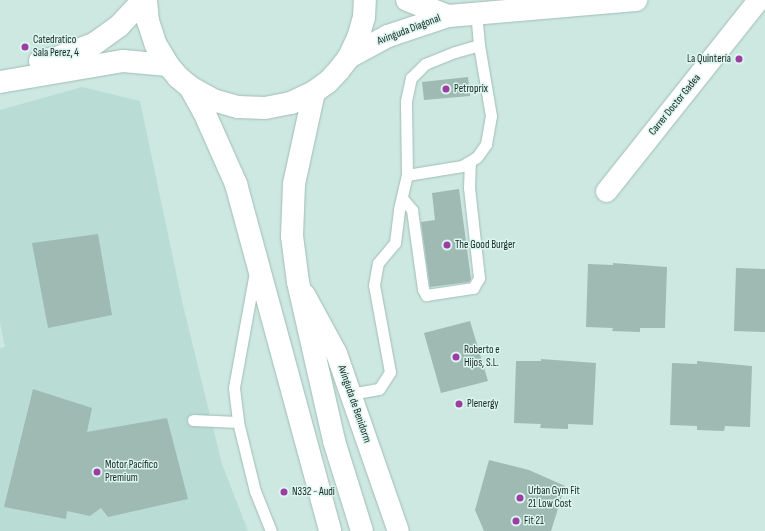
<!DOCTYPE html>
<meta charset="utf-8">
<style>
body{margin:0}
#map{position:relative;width:765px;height:531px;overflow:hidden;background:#cde8e1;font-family:"Sofia Sans Condensed",sans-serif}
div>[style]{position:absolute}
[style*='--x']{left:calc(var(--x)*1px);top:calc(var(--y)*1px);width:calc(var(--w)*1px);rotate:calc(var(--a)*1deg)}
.built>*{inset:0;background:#b9ddd4}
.building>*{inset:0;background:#9fb9b3}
.roads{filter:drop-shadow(0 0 1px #a1bcb5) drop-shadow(0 0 1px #a1bcb5)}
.lane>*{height:11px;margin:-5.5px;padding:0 5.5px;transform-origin:5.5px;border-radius:5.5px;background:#fff}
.street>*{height:21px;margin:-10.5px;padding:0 10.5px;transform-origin:10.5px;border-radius:10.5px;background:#fff}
.secondary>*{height:22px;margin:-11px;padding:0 11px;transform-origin:11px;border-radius:11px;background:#fff}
.primary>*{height:22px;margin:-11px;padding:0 11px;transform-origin:11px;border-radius:11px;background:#fff}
.dots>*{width:11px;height:11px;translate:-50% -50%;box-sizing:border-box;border:2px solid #daf6ef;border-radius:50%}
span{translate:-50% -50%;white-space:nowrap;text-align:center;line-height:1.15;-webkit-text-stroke:3px #daf6ef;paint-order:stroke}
.street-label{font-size:11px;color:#202a28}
.poi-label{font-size:11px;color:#202a28}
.left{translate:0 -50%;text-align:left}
.right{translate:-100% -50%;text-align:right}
</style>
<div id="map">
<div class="built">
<div style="clip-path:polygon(82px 87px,140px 101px,182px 301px,222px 464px,248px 531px,0 531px,0 348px,5px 347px,0 323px,0 110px)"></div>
</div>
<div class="building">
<div style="clip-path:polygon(468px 77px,470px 96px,424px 100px,422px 82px)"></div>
<div style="clip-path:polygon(459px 189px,471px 279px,469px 282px,430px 287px,421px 222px,435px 220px,432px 193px)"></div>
<div style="clip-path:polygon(98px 234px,112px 315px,48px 328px,32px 243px)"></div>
<div style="clip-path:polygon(613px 263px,667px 267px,665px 328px,640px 328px,640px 332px,612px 331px,613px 328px,586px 327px,588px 264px,613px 265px)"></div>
<div style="clip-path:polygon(736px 268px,765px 269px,765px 332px,734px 331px)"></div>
<div style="clip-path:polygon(470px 321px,488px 381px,441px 393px,424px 333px)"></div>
<div style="clip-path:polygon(541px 359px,596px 363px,593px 425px,568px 424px,568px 429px,540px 428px,541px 424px,514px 423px,516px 361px,541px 361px)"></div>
<div style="clip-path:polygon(697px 361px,752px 366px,750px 427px,725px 426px,724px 431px,697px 430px,697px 426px,670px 425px,672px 363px,697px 364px)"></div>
<div style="clip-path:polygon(33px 389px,92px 408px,87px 432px,167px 418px,188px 499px,108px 517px,101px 508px,90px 516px,67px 511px,66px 519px,4px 507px)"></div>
<div style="clip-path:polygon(489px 460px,529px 470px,565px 486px,551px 531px,484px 531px,475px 510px)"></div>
</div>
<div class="roads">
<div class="lane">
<div style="--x:407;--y:175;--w:56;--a:-9.3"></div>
<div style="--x:462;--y:166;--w:17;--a:-31"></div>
<div style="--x:477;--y:157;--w:16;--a:-55"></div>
<div style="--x:486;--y:144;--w:28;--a:-80"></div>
<div style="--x:491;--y:116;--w:72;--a:-99.6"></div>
<div style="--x:479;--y:45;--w:32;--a:-95"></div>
<div style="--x:402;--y:198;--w:16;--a:50"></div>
<div style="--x:412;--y:210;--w:80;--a:82.1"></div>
<div style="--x:423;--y:289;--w:7;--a:63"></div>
<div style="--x:426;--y:295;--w:48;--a:-8.5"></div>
<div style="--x:473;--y:288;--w:12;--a:-59"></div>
<div style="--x:479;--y:278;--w:91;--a:-96.3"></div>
<div style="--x:469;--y:188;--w:26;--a:-88"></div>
<div style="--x:255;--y:272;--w:118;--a:100.3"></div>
<div style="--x:234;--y:388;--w:34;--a:83"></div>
<div style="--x:238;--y:422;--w:71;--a:76.2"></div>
<div style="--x:255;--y:491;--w:43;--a:68.2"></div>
<div style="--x:350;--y:394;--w:29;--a:-10"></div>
<div style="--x:379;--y:389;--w:20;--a:-57"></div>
<div style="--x:390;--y:372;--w:88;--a:-100.4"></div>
<div style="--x:374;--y:285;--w:22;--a:-80"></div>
<div style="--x:378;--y:263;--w:26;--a:-50"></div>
<div style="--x:395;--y:243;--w:34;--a:-83"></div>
<div style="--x:399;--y:209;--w:35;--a:-77"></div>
<div style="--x:407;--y:175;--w:74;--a:-90.8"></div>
<div style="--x:406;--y:101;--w:24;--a:-78"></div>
<div style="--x:411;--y:78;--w:20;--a:-45"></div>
<div style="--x:425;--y:64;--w:32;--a:-22"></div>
<div style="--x:455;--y:52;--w:25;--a:-16"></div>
<div style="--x:193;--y:420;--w:45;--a:2.5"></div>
</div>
<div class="street">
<div style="--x:606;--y:191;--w:244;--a:-51.5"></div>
<div style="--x:304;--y:294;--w:67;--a:61.5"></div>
<div style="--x:336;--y:353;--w:188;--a:70.8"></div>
</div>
<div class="secondary">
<div style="--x:407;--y:0;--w:44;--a:21.3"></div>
<div style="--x:349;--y:57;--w:44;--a:-28.3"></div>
<div style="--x:388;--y:36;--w:63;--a:-18.4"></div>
<div style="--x:448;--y:16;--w:189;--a:-4.9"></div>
<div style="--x:40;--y:61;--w:16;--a:-11"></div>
<div style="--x:56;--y:58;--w:40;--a:-20.2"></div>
<div style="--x:94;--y:44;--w:31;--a:-36"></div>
<div style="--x:119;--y:26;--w:35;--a:-47"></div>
<div style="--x:0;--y:82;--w:125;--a:-9.7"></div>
<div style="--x:123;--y:61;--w:45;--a:5.1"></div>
</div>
<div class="primary">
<div style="--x:146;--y:0;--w:21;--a:85"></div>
<div style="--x:148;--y:21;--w:25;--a:72"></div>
<div style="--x:156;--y:45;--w:23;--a:59"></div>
<div style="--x:168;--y:65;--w:16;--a:50"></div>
<div style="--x:178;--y:77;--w:16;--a:40"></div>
<div style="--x:190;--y:87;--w:26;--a:29"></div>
<div style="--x:213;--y:100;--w:26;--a:16"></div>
<div style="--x:238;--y:107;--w:27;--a:2"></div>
<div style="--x:265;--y:108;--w:26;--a:-11"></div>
<div style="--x:291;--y:103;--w:25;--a:-26"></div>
<div style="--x:314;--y:92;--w:17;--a:-36"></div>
<div style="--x:328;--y:82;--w:16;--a:-47"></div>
<div style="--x:339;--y:70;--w:16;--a:-52"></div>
<div style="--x:349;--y:57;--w:21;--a:-65"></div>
<div style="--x:358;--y:38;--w:22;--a:-74"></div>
<div style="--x:364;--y:17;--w:17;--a:-87"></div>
<div style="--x:190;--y:87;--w:29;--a:61"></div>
<div style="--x:204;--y:112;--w:79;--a:66"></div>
<div style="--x:236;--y:184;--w:360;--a:74.8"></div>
<div style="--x:314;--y:92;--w:94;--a:102.3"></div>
<div style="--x:294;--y:184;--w:52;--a:92.2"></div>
<div style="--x:292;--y:236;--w:46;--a:82.6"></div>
<div style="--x:298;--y:282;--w:163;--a:77.2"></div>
<div style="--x:334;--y:441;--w:94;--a:72.7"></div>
</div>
</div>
<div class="dots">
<div style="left:25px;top:47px;background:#9e3ca3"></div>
<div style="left:739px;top:59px;background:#9e3ca3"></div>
<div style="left:446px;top:89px;background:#9e3ca3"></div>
<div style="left:447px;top:245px;background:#9e3ca3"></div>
<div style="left:456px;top:357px;background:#9e3ca3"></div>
<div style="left:459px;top:404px;background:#9e3ca3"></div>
<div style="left:97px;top:472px;background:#9e3ca3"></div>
<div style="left:284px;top:492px;background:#9e3ca3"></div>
<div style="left:520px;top:498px;background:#9e3ca3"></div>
<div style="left:516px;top:521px;background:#9e3ca3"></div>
</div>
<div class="street-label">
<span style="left:409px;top:30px;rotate:-21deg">Avinguda Diagonal</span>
<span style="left:675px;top:105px;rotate:-51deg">Carrer Doctor Gadea</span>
<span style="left:354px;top:404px;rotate:71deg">Avinguda de Benidorm</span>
</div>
<div class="poi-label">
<span class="left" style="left:33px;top:47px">Catedratico<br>Sala Perez, 4</span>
<span class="right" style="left:731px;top:59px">La Quintería</span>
<span class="left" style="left:454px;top:89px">Petroprix</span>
<span class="left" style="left:455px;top:245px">The Good Burger</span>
<span class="left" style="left:464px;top:357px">Roberto e<br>Hijos, S.L.</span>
<span class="left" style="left:467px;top:404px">Plenergy</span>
<span class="left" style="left:105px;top:472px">Motor Pacífico<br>Premium</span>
<span class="left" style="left:292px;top:492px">N332 - Audi</span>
<span class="left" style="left:528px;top:498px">Urban Gym Fit<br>21 Low Cost</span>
<span class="left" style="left:524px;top:521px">Fit 21</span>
</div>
</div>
